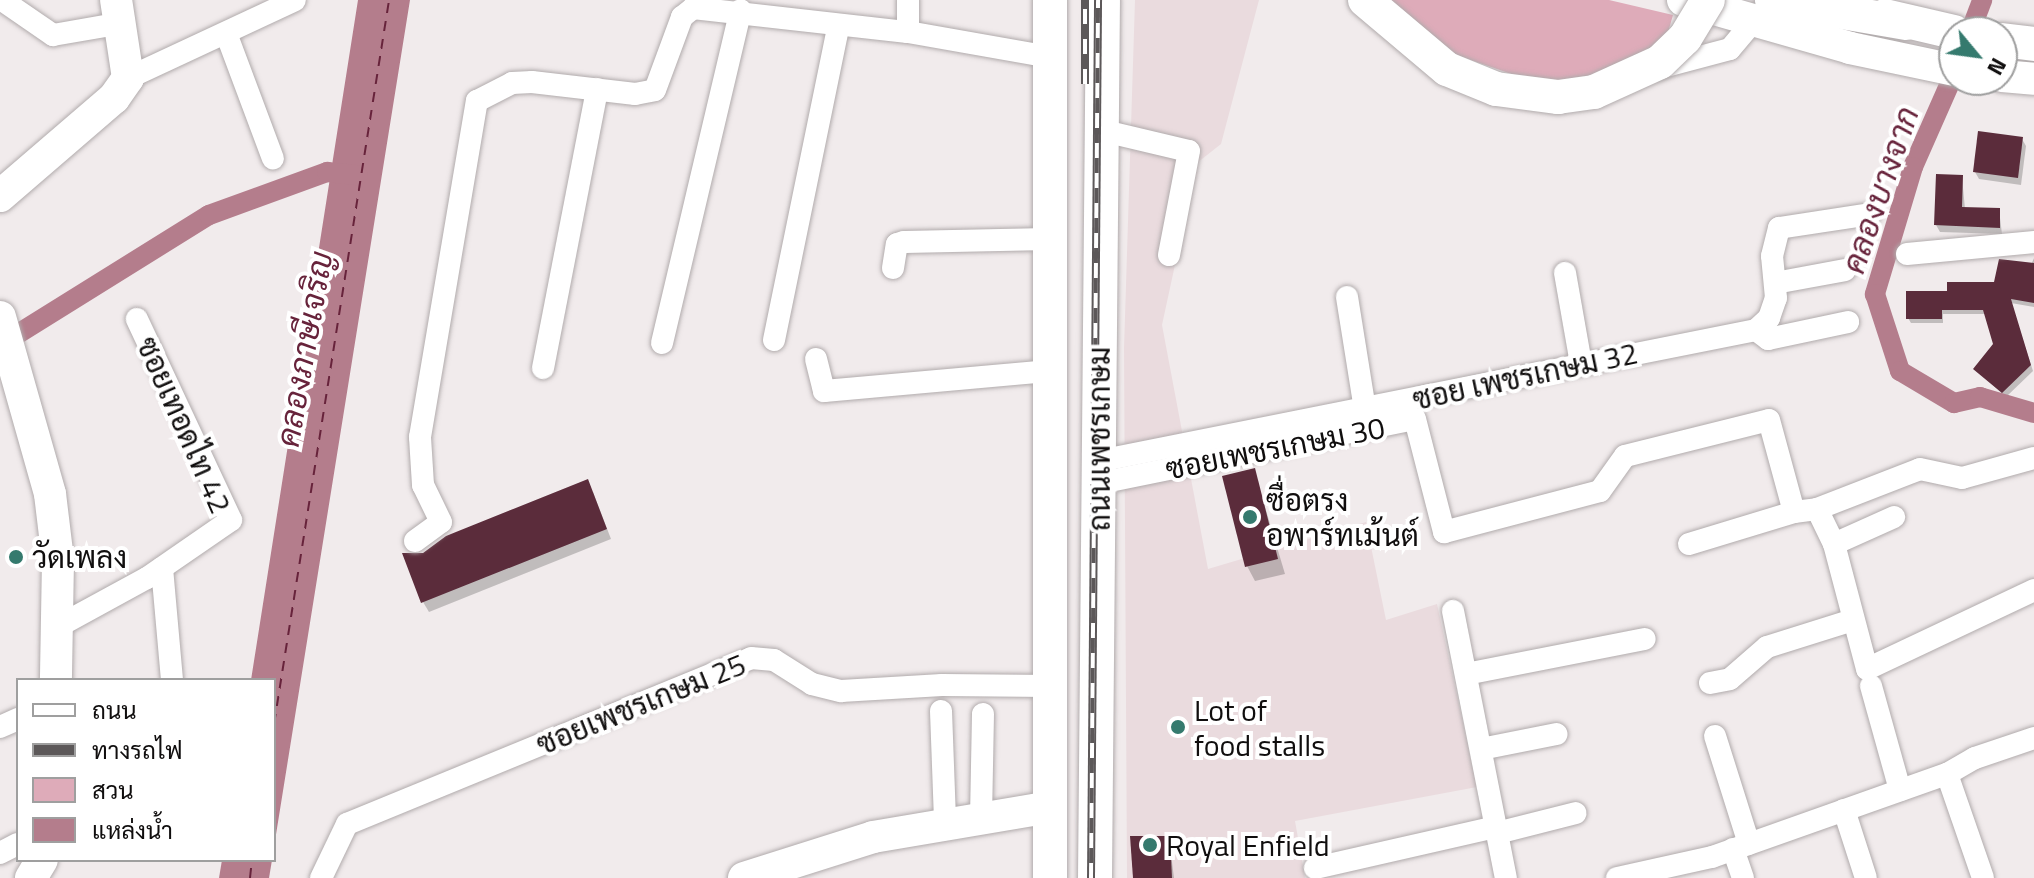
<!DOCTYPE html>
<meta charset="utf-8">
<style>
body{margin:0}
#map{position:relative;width:2034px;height:878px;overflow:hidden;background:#f1ebec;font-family:"Titillium Web",Sarabun,sans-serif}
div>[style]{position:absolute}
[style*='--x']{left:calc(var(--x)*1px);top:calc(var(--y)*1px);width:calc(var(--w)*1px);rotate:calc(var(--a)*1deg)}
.built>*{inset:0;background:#eadbde}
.green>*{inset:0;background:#deabb9}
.water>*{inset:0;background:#b47d8c}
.shadow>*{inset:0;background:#0003}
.canal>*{height:20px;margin:-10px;padding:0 10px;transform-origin:10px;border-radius:10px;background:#b47d8c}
.ferry>*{height:2px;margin-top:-1px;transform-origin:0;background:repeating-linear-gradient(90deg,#67233b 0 10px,transparent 0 18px)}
.building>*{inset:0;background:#5b2c3b}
.roads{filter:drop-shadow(0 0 2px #b1abac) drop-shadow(0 0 2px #b1abac)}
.minor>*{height:22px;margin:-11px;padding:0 11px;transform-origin:11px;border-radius:11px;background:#fff}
.secondary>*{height:32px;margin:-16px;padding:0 16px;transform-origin:16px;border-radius:16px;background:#fff}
.primary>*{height:34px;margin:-17px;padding:0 17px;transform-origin:17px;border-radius:17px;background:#fff}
.rail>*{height:8px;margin-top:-4px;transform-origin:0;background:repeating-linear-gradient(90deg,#fff 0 15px,#5c5859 0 30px);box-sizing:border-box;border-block:2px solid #5c5859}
.bridges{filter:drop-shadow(0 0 2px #b1abac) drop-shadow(0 0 2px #b1abac)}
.primary-bridge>*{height:34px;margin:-17px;padding:0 17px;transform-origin:17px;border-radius:17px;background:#fff}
.dots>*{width:22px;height:22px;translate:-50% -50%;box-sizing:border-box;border:4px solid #fff;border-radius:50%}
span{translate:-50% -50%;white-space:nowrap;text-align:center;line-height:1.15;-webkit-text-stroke:8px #fff;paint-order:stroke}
.street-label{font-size:30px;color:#100e0e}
.poi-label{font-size:30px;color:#100e0e}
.left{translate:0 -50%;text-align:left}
.water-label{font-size:32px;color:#67233b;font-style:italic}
.legend{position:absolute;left:16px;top:678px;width:260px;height:184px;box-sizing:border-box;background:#fff;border:2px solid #9f9f9f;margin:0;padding:10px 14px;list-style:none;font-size:24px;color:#100e0e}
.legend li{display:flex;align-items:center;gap:16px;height:40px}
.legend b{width:40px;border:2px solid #9f9f9f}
.north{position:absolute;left:1938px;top:16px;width:80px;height:80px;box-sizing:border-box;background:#fff;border:2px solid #9f9f9f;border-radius:50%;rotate:119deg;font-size:22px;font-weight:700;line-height:32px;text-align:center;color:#100e0e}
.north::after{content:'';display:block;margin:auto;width:28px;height:36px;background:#357a6e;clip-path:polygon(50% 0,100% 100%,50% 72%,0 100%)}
</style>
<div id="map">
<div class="built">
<div style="clip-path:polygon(1135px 0,1259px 0,1221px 144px,1197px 163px,1162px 325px,1208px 569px,1366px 522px,1386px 620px,1437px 604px,1477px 787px,1295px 821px,1305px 878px,1127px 878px,1124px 348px)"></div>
</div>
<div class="green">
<div style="clip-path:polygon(1380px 0,1609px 0,1673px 15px,1654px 81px,1529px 80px,1436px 48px)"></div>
</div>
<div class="water">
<div style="clip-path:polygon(358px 0,410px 0,274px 847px,274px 680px,251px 680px)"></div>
<div style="clip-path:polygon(222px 860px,272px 860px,269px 878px,219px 878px)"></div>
</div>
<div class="shadow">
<div style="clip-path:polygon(2022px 139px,2026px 146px,2021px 185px,1979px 179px,1975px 172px)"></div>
<div style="clip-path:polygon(1962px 177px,1965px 209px,1999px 210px,2002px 234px,1940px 232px,1936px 225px)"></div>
<div style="clip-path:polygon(2034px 258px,2034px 307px,2011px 303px,2033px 371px,2006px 397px,1975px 369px,1996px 345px,1986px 314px,1943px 314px,1943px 323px,1911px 323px,1908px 318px,1949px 293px,1996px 284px,2031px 265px)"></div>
<div style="clip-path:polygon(1254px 470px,1285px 574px,1255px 581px,1247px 566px)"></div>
<div style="clip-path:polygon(593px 492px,611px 539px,429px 612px,423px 602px,423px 555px)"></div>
<div style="clip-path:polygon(1169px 838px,1174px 878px,1134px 878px)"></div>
</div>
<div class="canal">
<div style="--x:1970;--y:32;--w:34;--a:-69"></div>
<div style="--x:1954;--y:74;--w:102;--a:113.8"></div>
<div style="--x:1913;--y:167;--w:133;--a:106.7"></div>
<div style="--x:1875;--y:294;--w:81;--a:72"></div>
<div style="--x:1900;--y:371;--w:63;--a:30.7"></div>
<div style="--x:1954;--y:403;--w:27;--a:-13"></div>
<div style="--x:1980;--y:397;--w:56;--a:16.5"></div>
<div style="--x:0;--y:345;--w:246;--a:-31.9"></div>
<div style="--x:209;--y:215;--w:126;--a:-20"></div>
<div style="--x:327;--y:172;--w:31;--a:6"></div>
</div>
<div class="ferry">
<div style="--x:274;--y:724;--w:733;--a:-80.97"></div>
<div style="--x:250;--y:878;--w:18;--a:-84"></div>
</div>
<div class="building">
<div style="clip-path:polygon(1978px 131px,2023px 137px,2018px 178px,1973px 172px)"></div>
<div style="clip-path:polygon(1936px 174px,1963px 175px,1962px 207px,2000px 208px,2000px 228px,1934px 225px)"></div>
<div style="clip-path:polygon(1999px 259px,2034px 263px,2034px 303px,2011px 299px,2031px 365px,2002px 393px,1973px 369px,1993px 344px,1983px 310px,1942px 310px,1942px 319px,1906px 319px,1906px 291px,1947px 291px,1947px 282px,1994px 282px)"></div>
<div style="clip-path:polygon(1255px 468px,1278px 559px,1245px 567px,1222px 476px)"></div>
<div style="clip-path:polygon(588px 479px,607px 529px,421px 603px,402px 553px,423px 553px,446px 536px)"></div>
<div style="clip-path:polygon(1130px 836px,1170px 836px,1172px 878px,1133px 878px)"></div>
</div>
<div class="roads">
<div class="minor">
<div style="--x:2;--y:0;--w:62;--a:34.5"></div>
<div style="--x:53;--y:35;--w:65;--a:-9.8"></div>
<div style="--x:908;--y:32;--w:32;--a:-90"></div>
<div style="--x:226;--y:33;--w:134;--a:69.5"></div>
<div style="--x:1658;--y:68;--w:74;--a:-14.8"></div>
<div style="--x:1730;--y:49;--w:40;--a:-50"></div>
<div style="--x:128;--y:78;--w:184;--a:-25"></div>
<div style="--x:1100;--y:130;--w:91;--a:13.3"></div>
<div style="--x:1189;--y:151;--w:106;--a:100.9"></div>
<div style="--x:1907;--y:254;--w:128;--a:-5.4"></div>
<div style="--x:893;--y:268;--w:24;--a:-81"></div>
<div style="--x:897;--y:244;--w:7;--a:-16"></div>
<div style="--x:904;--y:242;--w:145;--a:-1.2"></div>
<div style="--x:1565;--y:273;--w:92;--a:80"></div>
<div style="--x:1775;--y:283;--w:71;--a:-10.5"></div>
<div style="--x:1347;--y:297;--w:113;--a:80.9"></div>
<div style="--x:1756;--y:330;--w:15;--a:37"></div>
<div style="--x:1768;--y:339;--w:82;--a:-12"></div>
<div style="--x:774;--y:340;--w:319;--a:-78.4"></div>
<div style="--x:662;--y:343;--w:342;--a:-76.7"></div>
<div style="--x:816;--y:359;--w:33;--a:76"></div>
<div style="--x:824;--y:391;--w:227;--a:-5.1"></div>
<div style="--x:543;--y:368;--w:284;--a:-79"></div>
<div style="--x:1099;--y:461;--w:670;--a:-11.28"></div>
<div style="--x:1756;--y:330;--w:18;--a:-43"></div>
<div style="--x:1769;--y:318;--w:21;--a:-71"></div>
<div style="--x:1776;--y:298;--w:42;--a:-95.4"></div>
<div style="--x:1772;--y:256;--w:29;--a:-76"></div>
<div style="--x:1779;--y:228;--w:92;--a:-8.7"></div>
<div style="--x:1100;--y:483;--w:321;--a:-11.5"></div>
<div style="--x:1415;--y:419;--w:117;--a:75.6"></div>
<div style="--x:1444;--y:532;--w:161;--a:-14.7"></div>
<div style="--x:1600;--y:491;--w:43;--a:-54.5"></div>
<div style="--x:1625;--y:456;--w:148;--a:-14"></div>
<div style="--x:1769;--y:420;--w:95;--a:74.8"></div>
<div style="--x:1794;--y:512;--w:23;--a:-7"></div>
<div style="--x:1817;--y:509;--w:39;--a:64"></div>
<div style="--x:1834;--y:544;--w:129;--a:75.2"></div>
<div style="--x:1867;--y:669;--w:185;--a:-25.3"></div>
<div style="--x:1817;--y:509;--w:110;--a:-21.2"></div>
<div style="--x:1920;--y:469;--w:43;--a:12.1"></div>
<div style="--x:1962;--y:478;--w:75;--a:-15.5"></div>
<div style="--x:415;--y:541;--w:32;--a:-36"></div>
<div style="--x:441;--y:522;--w:41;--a:-115.9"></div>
<div style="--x:423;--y:485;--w:48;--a:-93.6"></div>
<div style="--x:420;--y:437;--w:341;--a:-80.4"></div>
<div style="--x:477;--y:101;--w:39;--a:-27"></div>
<div style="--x:512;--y:83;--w:20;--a:-3"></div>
<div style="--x:532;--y:82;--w:104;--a:6.6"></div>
<div style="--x:635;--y:94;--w:20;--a:-11"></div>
<div style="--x:655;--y:90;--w:78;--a:-69.7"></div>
<div style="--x:682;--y:17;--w:14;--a:-39"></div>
<div style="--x:693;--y:8;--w:216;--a:6.4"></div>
<div style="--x:908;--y:32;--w:144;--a:10"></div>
<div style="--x:1689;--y:544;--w:110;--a:-16.9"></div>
<div style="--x:1834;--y:544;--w:66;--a:-24.2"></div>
<div style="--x:162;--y:568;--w:112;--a:84.9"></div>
<div style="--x:1453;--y:611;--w:272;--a:78.8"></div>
<div style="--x:57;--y:627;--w:102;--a:-28.6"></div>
<div style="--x:147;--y:578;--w:102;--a:-34.6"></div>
<div style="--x:231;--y:520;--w:222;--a:-115.1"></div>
<div style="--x:1466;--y:674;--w:182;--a:-11.1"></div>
<div style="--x:1710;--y:683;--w:20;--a:-11"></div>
<div style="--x:1730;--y:679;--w:49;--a:-40.9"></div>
<div style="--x:1767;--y:647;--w:90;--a:-17.4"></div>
<div style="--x:1871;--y:686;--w:108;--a:74.4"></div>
<div style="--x:941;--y:711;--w:111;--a:87.9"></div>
<div style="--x:0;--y:727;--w:20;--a:-24"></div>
<div style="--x:1715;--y:736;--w:113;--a:72.5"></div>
<div style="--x:1481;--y:749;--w:77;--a:-11.2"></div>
<div style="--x:1947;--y:774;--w:110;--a:70.9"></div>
<div style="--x:1844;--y:810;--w:71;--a:72.1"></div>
<div style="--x:981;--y:818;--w:104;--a:-88.9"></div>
<div style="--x:1497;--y:833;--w:81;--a:-14.2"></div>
<div style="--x:1733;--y:849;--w:31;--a:71"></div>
<div style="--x:0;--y:853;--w:20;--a:-27"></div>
<div style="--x:1315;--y:868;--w:186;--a:-12.8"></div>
<div style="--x:321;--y:878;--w:60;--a:-64.3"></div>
<div style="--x:347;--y:824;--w:437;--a:-22.3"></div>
<div style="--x:751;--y:658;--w:23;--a:5"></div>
<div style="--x:774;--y:660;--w:45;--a:32.3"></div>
<div style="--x:812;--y:684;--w:30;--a:14"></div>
<div style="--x:841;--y:691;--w:101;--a:-3.4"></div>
<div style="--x:942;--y:685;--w:108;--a:0.5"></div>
<div style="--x:1617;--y:878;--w:97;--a:-12.5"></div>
<div style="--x:1712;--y:857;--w:249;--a:-19.5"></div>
<div style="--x:1947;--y:774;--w:32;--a:-30"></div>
<div style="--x:1975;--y:758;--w:62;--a:-18.7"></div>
</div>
<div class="secondary">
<div style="--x:1683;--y:0;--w:174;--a:16"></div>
<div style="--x:1850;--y:48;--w:106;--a:11.9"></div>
<div style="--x:2002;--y:76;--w:32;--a:5"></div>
<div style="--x:0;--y:196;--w:150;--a:-40.7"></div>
<div style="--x:114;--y:98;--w:24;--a:-55"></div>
<div style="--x:128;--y:78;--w:79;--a:-98.7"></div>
<div style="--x:0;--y:317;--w:184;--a:74.2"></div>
<div style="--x:50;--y:494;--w:66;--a:83.1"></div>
<div style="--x:58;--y:560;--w:120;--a:91"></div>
<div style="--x:31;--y:878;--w:21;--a:-59"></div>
<div style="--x:744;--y:878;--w:135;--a:-17.6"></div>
<div style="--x:873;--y:837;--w:180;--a:-9.6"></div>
</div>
<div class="primary">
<div style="--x:1772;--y:0;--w:136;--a:9.7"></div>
<div style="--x:1885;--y:16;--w:71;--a:13.1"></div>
<div style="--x:2002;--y:40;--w:32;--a:7"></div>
<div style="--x:1050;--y:878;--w:878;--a:-90"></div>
<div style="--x:1095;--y:878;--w:878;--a:-89.48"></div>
</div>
</div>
<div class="rail">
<div style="--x:1085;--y:84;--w:84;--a:-90"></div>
<div style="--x:1091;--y:878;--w:878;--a:-89.54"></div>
</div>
<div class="bridges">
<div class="primary-bridge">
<div style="--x:1365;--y:0;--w:107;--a:40.1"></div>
<div style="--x:1447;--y:69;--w:53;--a:22.2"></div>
<div style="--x:1496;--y:89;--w:63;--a:7.4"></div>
<div style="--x:1558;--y:97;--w:36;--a:-8"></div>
<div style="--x:1594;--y:92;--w:72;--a:-24.4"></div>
<div style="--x:1660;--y:62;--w:35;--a:-44"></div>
<div style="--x:1685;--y:38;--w:44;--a:-58.8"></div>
</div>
</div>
<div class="dots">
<div style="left:1250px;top:517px;background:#357a6e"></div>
<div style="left:16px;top:557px;background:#357a6e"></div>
<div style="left:1178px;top:727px;background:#357a6e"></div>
<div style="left:1150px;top:845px;background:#357a6e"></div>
</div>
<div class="street-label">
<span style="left:1525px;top:376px;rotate:-12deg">ซอย เพชรเกษม 32</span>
<span style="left:184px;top:425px;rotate:66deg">ซอยเทอดไท 42</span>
<span style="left:1099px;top:439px;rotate:-90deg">ถนนเพชรเกษม</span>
<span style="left:1275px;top:448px;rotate:-11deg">ซอยเพชรเกษม 30</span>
<span style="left:641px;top:704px;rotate:-22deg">ซอยเพชรเกษม 25</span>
</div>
<div class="poi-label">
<span class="left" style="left:1266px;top:517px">ซื่อตรง<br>อพาร์ทเม้นต์</span>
<span class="left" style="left:32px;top:557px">วัดเพลง</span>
<span class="left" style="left:1194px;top:727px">Lot of<br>food stalls</span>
<span class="left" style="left:1166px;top:845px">Royal Enfield</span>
</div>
<div class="water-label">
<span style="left:1880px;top:190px;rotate:-71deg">คลองบางจาก</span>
<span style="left:304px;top:349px;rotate:-80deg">คลองภาษีเจริญ</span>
</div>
<ul class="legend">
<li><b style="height:10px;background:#fff"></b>ถนน</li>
<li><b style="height:10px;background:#5c5859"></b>ทางรถไฟ</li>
<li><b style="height:22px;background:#deabb9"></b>สวน</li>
<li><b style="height:22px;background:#b47d8c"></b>แหล่งน้ำ</li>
</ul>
<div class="north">N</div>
</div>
